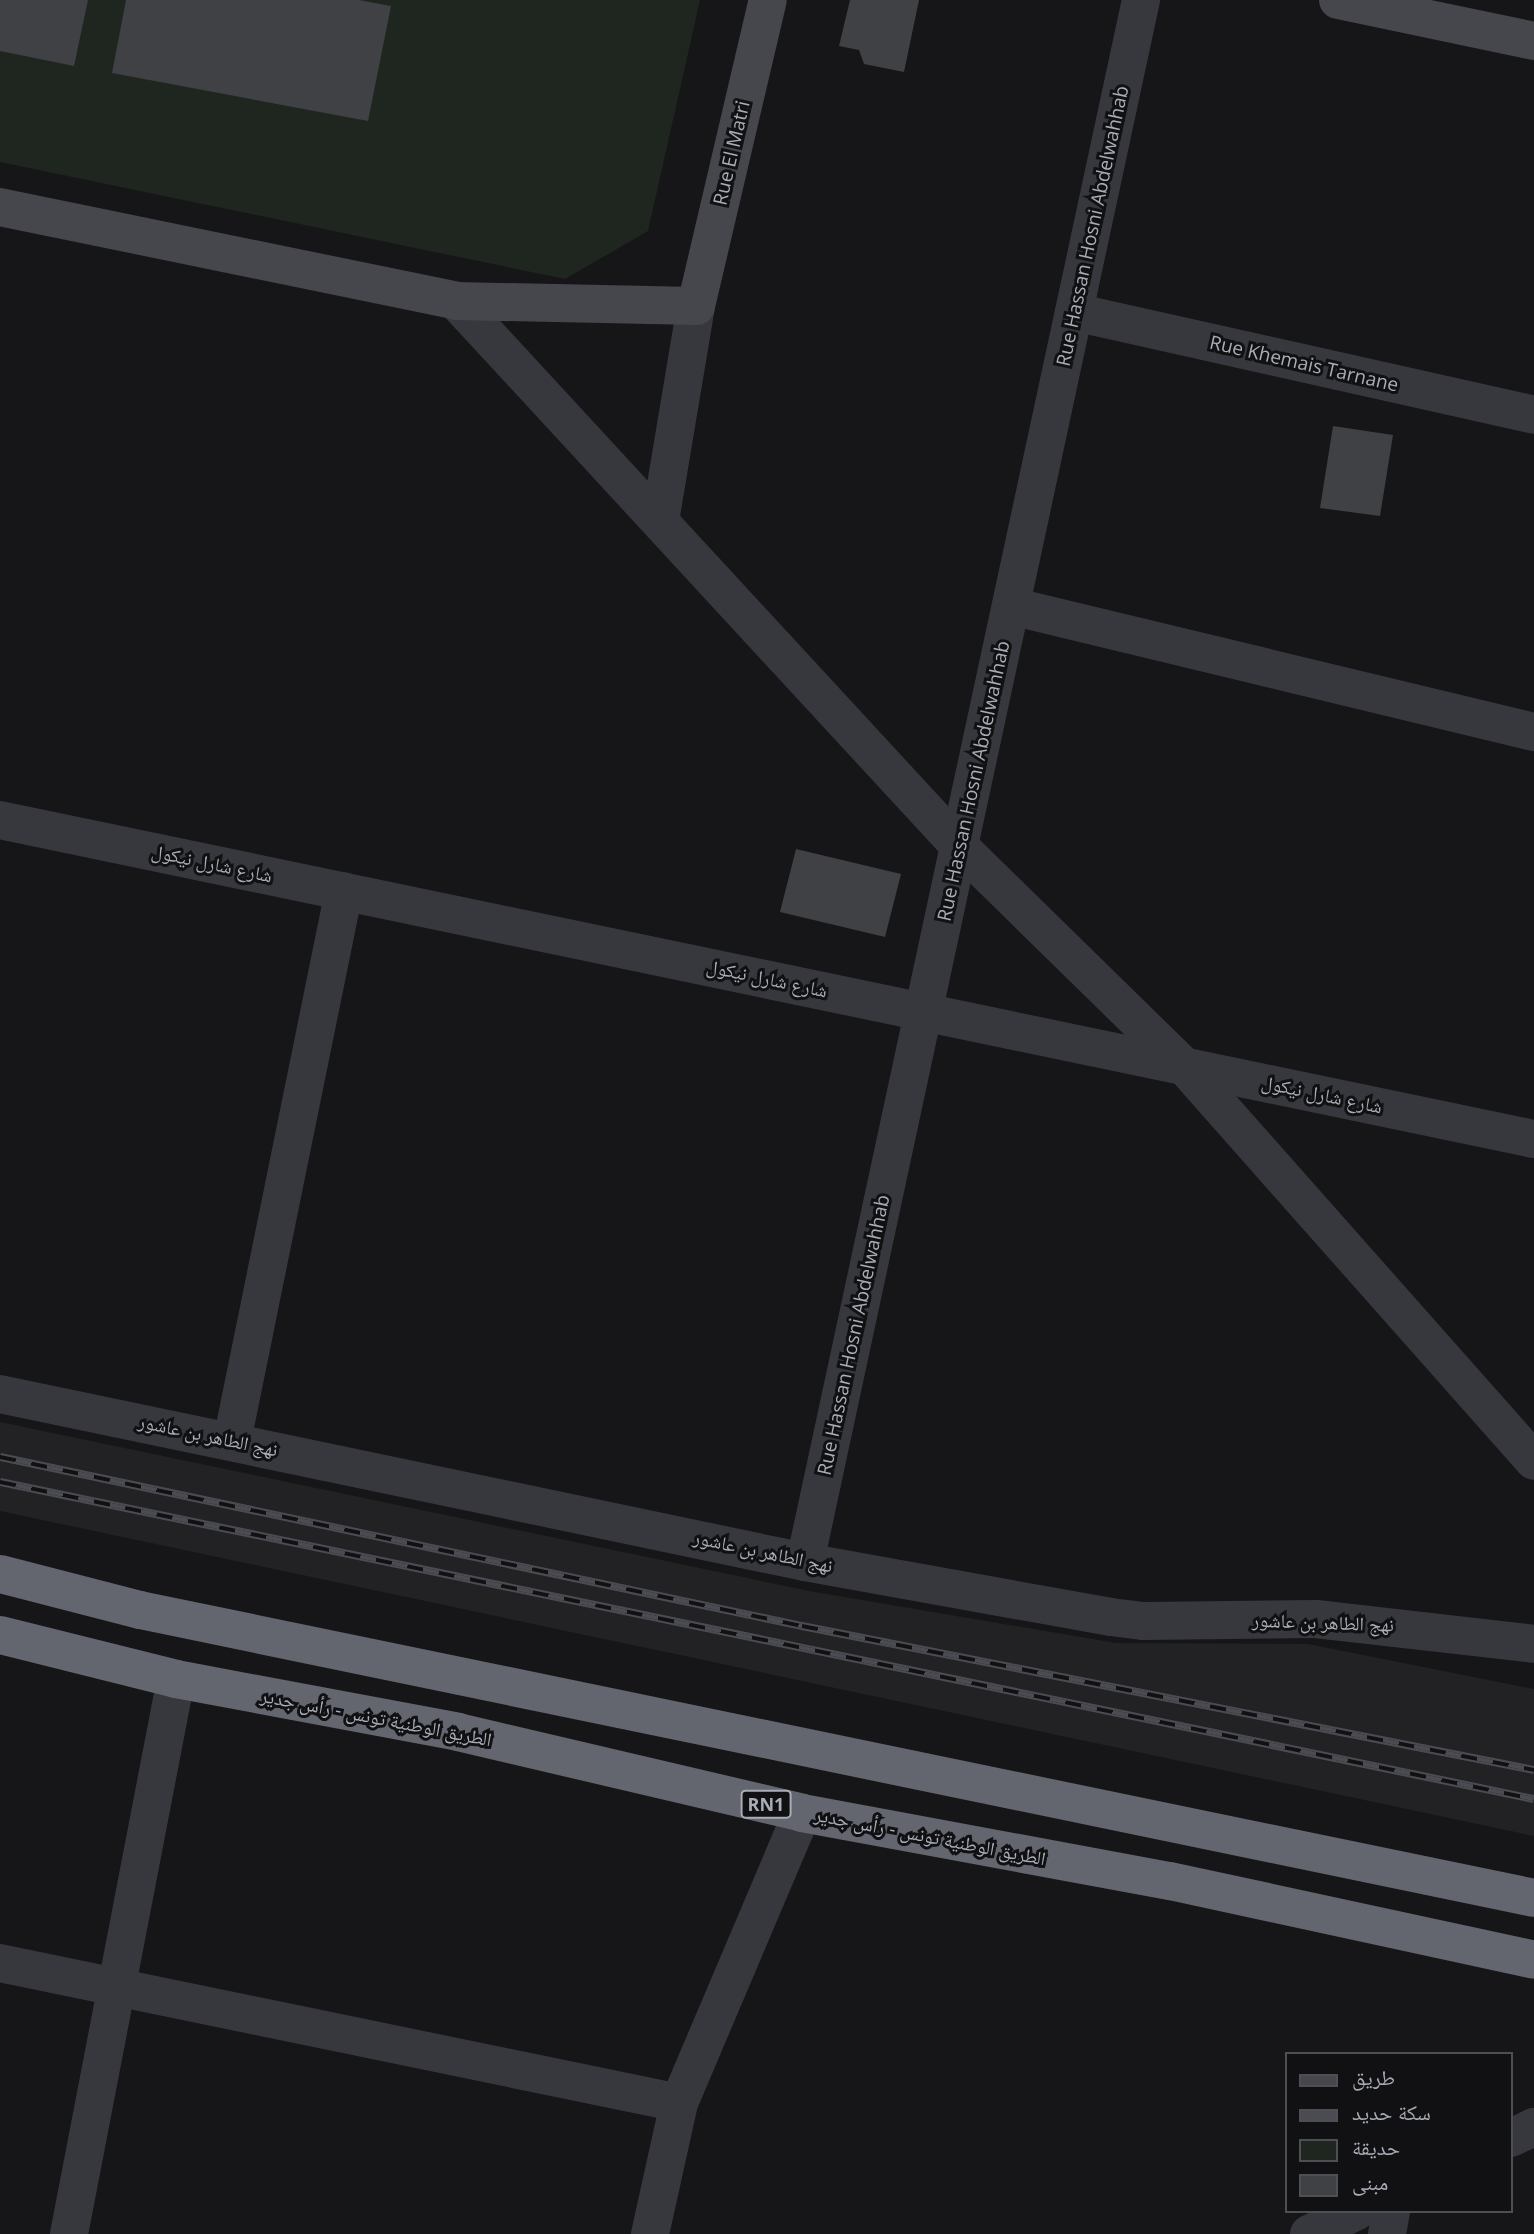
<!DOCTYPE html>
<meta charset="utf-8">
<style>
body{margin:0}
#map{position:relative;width:1534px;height:2234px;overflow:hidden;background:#161618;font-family:"Open Sans","Noto Naskh Arabic",sans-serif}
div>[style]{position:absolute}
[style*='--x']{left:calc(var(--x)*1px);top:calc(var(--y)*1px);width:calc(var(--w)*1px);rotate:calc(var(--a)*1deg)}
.built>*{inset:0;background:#222225}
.green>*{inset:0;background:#1e261f}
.building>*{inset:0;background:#404145}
.street>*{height:38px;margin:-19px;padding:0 19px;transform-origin:19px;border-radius:19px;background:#37383d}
.secondary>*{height:38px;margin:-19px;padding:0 19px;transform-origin:19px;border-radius:19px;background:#45474d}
.highway>*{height:38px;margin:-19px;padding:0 19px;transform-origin:19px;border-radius:19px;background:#63666e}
.rail>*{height:8px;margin-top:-4px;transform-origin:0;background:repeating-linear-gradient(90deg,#111113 0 16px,#4a4c52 0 32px);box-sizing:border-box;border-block:2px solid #4a4c52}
span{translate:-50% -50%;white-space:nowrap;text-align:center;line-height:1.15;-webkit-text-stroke:6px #111113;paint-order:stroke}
.shield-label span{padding:2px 5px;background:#111113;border:2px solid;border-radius:5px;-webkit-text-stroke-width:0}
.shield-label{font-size:18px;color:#a8adb8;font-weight:700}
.street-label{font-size:19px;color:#a8adb8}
.legend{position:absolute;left:1285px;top:2052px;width:228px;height:161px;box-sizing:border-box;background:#111113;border:2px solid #4d4f55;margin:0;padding:9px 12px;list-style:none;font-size:21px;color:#a8adb8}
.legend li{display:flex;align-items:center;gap:14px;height:35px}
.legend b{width:35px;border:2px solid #4d4f55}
</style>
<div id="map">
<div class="built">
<div style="clip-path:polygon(0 1422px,809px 1591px,1116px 1643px,1308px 1644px,1534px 1689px,1534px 1836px,0 1511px)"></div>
</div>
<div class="green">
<div style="clip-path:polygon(0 0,700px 0,648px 231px,565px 279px,0 162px)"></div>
</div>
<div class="building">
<div style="clip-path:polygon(0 0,88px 0,74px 66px,0 51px)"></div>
<div style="clip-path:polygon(126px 0,359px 0,391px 6px,368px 121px,112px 73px)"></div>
<div style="clip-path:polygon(850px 0,919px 0,904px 72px,864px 64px,859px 50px,839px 46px)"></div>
<div style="clip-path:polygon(1333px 426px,1393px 435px,1380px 516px,1320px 508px)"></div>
<div style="clip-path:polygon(796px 849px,901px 874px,885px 937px,780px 912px)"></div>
</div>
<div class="street">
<div style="--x:456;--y:301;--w:742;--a:47.29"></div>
<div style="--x:959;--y:846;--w:316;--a:44.4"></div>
<div style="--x:1185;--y:1067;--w:526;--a:48.47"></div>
<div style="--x:1074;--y:312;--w:471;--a:12.6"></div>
<div style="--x:660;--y:521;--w:218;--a:-80.5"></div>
<div style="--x:1011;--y:606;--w:538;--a:13.55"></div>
<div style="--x:0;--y:820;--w:1567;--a:11.75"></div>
<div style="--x:0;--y:1394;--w:822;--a:11.79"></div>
<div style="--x:805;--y:1562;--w:311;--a:10.2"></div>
<div style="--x:1111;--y:1617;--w:33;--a:7"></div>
<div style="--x:1144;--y:1621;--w:172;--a:-0.7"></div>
<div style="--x:1316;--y:1619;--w:219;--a:6.5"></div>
<div style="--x:232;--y:1441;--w:561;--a:-78.49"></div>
<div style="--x:805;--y:1562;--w:1598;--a:-77.86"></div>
<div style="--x:0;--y:1963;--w:693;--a:11.65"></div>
<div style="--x:1511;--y:2138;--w:25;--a:-26"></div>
<div style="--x:69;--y:2234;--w:565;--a:-79.09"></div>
<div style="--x:650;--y:2234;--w:134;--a:-77.5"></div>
<div style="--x:679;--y:2103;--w:315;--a:-67"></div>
<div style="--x:1309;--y:2234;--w:53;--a:-25.6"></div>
<div style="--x:1387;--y:2234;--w:23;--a:-80"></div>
</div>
<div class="secondary">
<div style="--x:1338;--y:0;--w:200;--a:11.8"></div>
<div style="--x:0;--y:207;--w:466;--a:11.6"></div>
<div style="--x:456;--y:301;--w:240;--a:1.2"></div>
<div style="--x:696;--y:306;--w:314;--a:-76.8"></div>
</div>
<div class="highway">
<div style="--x:0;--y:1574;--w:145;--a:14.4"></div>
<div style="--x:140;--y:1610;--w:1423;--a:11.67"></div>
<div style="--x:0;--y:1635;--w:181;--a:14"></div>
<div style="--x:176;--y:1679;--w:287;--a:10.6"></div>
<div style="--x:458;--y:1732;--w:353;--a:13.2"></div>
<div style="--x:802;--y:1813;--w:374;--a:10.5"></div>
<div style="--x:1170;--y:1881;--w:372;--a:12.2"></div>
</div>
<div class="rail">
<div style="--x:0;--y:1457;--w:820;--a:11.9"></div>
<div style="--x:802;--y:1626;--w:746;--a:11.13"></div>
<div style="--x:0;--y:1482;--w:1566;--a:11.68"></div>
</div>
<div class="shield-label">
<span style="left:766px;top:1804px">RN1</span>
</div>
<div class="street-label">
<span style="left:732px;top:153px;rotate:-77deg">Rue El Matri</span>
<span style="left:1093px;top:226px;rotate:-78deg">Rue Hassan Hosni Abdelwahhab</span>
<span style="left:1304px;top:364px;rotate:13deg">Rue Khemais Tarnane</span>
<span style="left:974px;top:781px;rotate:-78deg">Rue Hassan Hosni Abdelwahhab</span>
<span style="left:212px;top:864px;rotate:12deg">شارع شارل نيكول</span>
<span style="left:767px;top:979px;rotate:12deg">شارع شارل نيكول</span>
<span style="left:1322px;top:1095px;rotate:12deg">شارع شارل نيكول</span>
<span style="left:854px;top:1335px;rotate:-78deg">Rue Hassan Hosni Abdelwahhab</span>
<span style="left:208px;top:1436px;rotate:12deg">نهج الطاهر بن عاشور</span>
<span style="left:763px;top:1552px;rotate:12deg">نهج الطاهر بن عاشور</span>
<span style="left:1323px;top:1623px;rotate:2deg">نهج الطاهر بن عاشور</span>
<span style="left:376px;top:1718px;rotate:11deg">الطريق الوطنية تونس - رأس جدير</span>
<span style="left:930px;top:1837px;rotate:11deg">الطريق الوطنية تونس - رأس جدير</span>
</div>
<ul class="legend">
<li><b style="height:9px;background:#45474d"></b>طريق</li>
<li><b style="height:9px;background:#4a4c52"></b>سكة حديد</li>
<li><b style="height:19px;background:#1e261f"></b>حديقة</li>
<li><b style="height:19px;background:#404145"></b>مبنى</li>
</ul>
</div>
